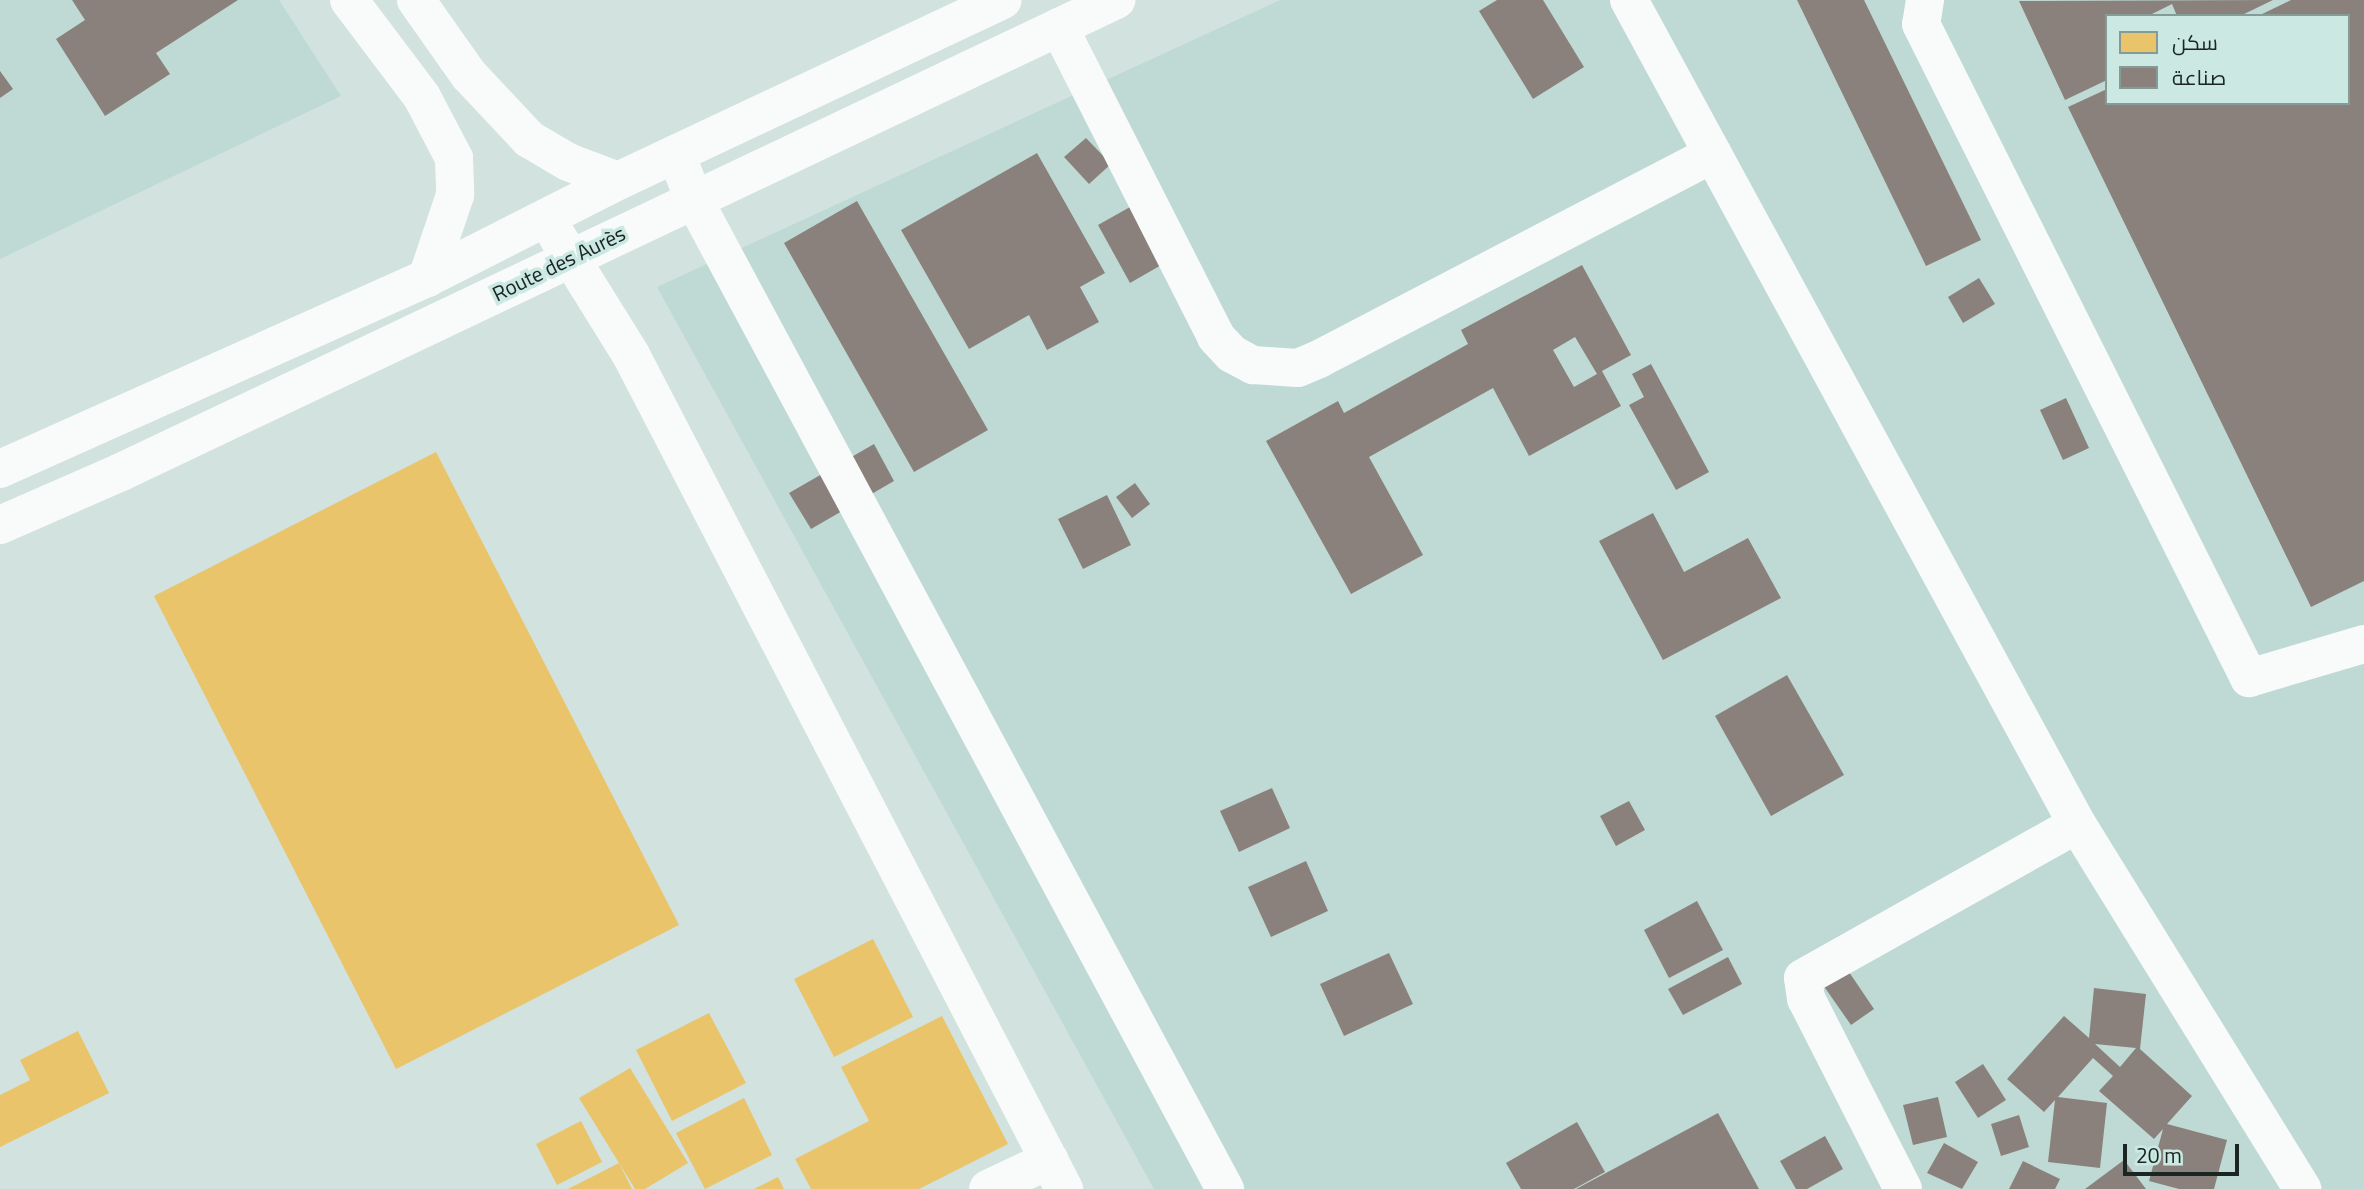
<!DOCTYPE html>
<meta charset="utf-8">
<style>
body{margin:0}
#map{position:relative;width:2364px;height:1189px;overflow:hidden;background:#d2e2de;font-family:Georgia,Cairo,serif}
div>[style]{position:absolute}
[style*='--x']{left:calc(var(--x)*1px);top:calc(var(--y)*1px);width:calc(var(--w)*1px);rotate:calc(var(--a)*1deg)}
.built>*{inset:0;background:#bfdad4}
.homes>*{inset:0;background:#e9c46a}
.industry>*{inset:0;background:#8a817c}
.minor>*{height:38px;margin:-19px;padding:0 19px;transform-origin:19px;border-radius:19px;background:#f8fbfa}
span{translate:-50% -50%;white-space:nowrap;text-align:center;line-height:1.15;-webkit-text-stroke:7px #cbe9e2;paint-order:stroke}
.street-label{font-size:21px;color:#1b2623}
.legend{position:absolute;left:2105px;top:14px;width:245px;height:91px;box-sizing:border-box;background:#cbe9e2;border:2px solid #859b96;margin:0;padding:9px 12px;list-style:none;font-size:21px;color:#1b2623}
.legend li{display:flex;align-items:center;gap:14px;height:35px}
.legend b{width:35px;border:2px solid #859b96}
.scale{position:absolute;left:2123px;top:1144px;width:116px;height:32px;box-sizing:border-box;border:4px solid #1b2623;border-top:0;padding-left:9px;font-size:21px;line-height:24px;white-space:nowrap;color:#1b2623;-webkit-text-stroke:5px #cbe9e2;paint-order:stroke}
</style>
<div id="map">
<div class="built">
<div style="clip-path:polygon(0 0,279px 0,341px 96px,0 259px)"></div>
<div style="clip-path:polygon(evenodd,1280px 0,2364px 0,2364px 1189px,1154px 1189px,657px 287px,1280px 0,2107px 16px,2348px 16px,2348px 103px,2107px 103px,2107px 16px)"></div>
</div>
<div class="homes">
<div style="clip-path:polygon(436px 452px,679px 925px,396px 1069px,154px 596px)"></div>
<div style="clip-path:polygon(873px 939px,913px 1017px,834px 1057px,794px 979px)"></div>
<div style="clip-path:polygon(709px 1013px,746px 1083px,672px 1121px,636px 1050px)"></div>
<div style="clip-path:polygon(942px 1016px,1008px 1144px,919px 1189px,811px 1189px,795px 1159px,869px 1121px,841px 1067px)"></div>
<div style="clip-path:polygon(78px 1031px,109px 1093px,0 1147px,0 1095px,30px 1080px,20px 1060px)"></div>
<div style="clip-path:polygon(630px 1068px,688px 1163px,645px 1189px,635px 1189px,579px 1098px)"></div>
<div style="clip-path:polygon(744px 1098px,772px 1155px,705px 1189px,676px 1133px)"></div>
<div style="clip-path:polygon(581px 1121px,602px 1162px,557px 1185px,536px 1144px)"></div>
<div style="clip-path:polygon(619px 1163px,632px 1189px,568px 1189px)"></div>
<div style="clip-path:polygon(778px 1177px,784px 1189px,754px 1189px)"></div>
</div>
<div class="industry">
<div style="clip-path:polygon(72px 0,238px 0,156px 53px,170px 74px,105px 116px,56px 39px,85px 20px)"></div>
<div style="clip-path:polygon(1497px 0,1543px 0,1584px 67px,1533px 99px,1479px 11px)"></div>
<div style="clip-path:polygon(1797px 0,1864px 0,1981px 240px,1926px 266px)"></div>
<div style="clip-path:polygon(2273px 0,2240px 16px,2177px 16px,2172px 4px,2148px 16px,2107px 16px,2107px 80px,2065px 100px,2019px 1px)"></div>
<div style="clip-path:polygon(2291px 0,2364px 0,2364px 581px,2311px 607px,2068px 107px,2107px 89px,2107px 103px,2348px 103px,2348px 16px,2258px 16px)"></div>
<div style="clip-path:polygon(0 71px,13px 89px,0 98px)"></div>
<div style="clip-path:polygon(1086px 138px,1111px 164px,1089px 184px,1064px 157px)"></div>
<div style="clip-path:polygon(1037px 153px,1105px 273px,1080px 287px,1099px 322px,1047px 350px,1029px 315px,969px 349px,901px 230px)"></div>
<div style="clip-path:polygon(857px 201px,988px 430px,914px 472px,784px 243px)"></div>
<div style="clip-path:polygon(1130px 207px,1163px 264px,1130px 283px,1098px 225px)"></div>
<div style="clip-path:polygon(evenodd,1582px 265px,1631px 355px,1602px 371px,1621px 406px,1529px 456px,1493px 388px,1369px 457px,1423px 555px,1351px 594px,1266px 441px,1338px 401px,1344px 413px,1468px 344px,1461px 330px,1582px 265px,1575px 337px,1597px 374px,1574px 387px,1553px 350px,1575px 337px)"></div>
<div style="clip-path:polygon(1979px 278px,1995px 304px,1963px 323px,1948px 297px)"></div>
<div style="clip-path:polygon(1651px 364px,1709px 472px,1676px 490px,1629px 405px,1644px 397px,1632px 374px)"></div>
<div style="clip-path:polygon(2066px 398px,2089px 448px,2063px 460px,2040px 410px)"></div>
<div style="clip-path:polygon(874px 444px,894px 481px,811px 529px,789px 493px)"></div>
<div style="clip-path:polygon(1135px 483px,1150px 504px,1132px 518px,1116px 497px)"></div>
<div style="clip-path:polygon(1107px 495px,1131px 545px,1083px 569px,1058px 519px)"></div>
<div style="clip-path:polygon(1653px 513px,1684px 572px,1748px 538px,1781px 598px,1663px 660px,1599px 541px)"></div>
<div style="clip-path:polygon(1787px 675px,1844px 775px,1771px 816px,1715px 716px)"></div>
<div style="clip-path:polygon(1272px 788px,1290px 828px,1239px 852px,1220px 811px)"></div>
<div style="clip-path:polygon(1629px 801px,1645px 830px,1616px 846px,1600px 816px)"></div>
<div style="clip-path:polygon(1306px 861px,1328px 911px,1271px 937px,1248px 887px)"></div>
<div style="clip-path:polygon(1697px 901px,1723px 950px,1669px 978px,1644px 930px)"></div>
<div style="clip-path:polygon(1389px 953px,1413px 1004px,1344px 1036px,1320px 984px)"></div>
<div style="clip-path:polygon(1728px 957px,1742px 984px,1683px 1015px,1668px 989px)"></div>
<div style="clip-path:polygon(1847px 969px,1874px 1009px,1851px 1025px,1823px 985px)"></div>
<div style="clip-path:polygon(evenodd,2094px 988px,2146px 994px,2140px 1049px,2192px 1096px,2167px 1124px,2227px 1140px,2214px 1189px,2179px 1189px,2149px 1181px,2163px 1129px,2154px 1139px,2099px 1091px,2113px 1076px,2093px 1058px,2058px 1097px,2107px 1103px,2100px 1168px,2048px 1162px,2055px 1100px,2044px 1112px,2007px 1079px,2064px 1016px,2089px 1038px,2094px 988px,2095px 1044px,2136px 1048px,2120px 1067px,2095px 1044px)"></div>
<div style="clip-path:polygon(1983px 1064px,2006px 1100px,1978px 1118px,1955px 1082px)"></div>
<div style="clip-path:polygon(1938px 1097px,1947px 1137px,1913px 1145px,1903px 1105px)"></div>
<div style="clip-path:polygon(1718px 1113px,1759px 1189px,1576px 1189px)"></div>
<div style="clip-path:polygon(2019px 1115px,2029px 1147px,2001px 1156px,1991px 1124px)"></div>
<div style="clip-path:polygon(1577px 1122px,1605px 1172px,1574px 1189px,1521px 1189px,1506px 1163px)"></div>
<div style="clip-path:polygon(1825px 1136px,1843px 1169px,1807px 1189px,1796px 1189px,1780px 1161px)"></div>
<div style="clip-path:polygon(1944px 1143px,1978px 1162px,1962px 1189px,1927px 1173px)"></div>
<div style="clip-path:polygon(2124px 1160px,2146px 1189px,2085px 1189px)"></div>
<div style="clip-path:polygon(2023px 1161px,2060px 1179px,2055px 1189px,2009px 1189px)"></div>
</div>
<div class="minor">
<div style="--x:349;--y:0;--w:121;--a:53"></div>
<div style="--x:422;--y:97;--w:69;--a:62.3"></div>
<div style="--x:454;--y:158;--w:37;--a:88"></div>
<div style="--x:455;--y:195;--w:88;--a:108.6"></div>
<div style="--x:416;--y:0;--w:92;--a:54.8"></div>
<div style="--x:469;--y:75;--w:88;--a:46.8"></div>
<div style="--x:529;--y:139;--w:45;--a:30.5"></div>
<div style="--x:568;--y:162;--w:53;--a:20.8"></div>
<div style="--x:1629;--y:0;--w:938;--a:61.47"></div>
<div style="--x:2077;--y:824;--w:429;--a:58.3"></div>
<div style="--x:1925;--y:0;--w:24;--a:99"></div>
<div style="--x:1921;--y:24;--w:732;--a:63.36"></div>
<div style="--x:2249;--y:678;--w:120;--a:-16.5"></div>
<div style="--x:1059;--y:27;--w:347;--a:63.1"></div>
<div style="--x:1216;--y:337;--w:23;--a:47"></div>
<div style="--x:1232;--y:354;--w:24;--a:28"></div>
<div style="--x:1253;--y:365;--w:45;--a:3.8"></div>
<div style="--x:1298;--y:368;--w:23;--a:-23"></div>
<div style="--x:1319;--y:359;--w:444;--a:-27.5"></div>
<div style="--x:676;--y:154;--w:49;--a:68.6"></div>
<div style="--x:694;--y:200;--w:1123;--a:61.77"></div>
<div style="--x:557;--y:236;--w:140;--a:58.1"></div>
<div style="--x:631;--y:355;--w:940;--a:62.56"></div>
<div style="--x:0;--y:469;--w:468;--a:-24.1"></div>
<div style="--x:427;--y:278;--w:214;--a:-26.9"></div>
<div style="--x:618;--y:181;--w:425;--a:-25.2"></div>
<div style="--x:0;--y:525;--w:130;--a:-23.6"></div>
<div style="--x:119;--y:473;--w:1104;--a:-25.38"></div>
<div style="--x:988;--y:1189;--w:68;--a:-25.4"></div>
<div style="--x:1903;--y:1189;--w:213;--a:-117"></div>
<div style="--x:1806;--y:999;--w:21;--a:-98"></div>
<div style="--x:1803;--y:978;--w:314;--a:-29.3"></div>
</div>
<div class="street-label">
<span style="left:559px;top:264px;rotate:-26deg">Route des Aurès</span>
</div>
<ul class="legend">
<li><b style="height:19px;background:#e9c46a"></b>سكن</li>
<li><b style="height:19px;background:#8a817c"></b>صناعة</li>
</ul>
<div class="scale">20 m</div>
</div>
